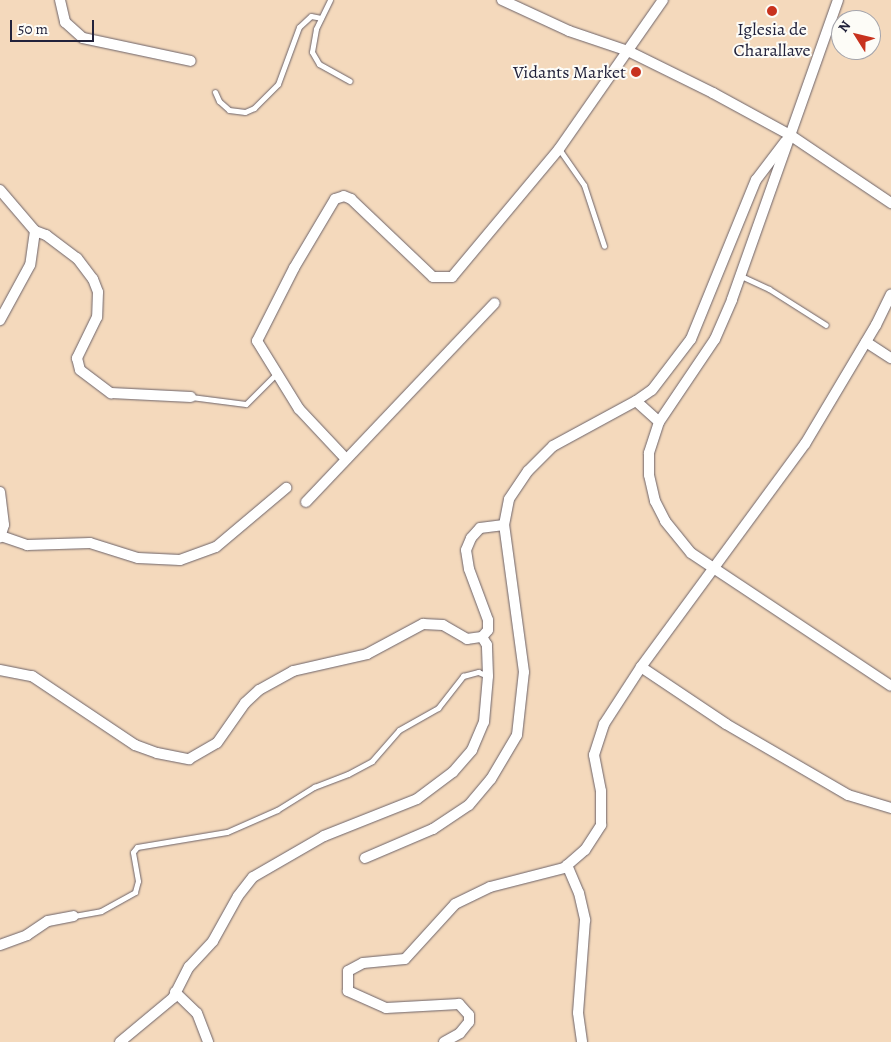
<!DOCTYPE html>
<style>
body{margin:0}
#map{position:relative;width:891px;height:1042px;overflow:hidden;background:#f4d9bc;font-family:Alegreya,serif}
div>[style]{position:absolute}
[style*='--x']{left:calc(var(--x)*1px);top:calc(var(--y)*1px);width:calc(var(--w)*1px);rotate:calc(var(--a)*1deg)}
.roads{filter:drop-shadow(0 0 1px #6c6268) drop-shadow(0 0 1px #6c6268)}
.service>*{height:5px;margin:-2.5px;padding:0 2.5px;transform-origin:2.5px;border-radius:2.5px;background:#fff}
.minor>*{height:10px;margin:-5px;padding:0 5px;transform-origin:5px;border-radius:5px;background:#fff}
.dots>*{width:14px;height:14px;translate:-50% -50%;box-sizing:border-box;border:2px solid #fdfcf7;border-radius:50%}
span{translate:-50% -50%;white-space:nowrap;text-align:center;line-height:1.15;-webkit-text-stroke:4px #fdfcf7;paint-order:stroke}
.poi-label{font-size:18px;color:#22223b}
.right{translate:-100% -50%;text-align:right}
.north{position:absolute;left:831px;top:10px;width:50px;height:50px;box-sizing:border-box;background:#fdfcf7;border:1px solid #a5a5ac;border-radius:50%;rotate:306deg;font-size:14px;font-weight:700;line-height:20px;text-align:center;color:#22223b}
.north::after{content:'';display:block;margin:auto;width:18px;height:22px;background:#c8321e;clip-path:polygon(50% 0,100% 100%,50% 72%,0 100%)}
.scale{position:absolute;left:10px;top:20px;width:84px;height:22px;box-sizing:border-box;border:2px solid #22223b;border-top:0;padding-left:6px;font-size:15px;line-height:18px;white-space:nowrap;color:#22223b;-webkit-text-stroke:4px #fdfcf7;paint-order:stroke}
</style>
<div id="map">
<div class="roads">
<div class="service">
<div style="--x:330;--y:0;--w:32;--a:116"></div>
<div style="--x:316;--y:29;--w:23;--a:100"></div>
<div style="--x:312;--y:52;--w:14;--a:60"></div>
<div style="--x:319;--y:64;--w:35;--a:29"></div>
<div style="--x:215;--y:92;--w:10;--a:66"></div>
<div style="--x:219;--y:101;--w:13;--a:42"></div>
<div style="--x:229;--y:110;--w:16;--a:7"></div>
<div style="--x:245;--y:112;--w:10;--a:-24"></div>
<div style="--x:254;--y:108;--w:34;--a:-45"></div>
<div style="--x:278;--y:84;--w:61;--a:-69.8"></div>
<div style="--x:299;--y:27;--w:16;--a:-43"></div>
<div style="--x:311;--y:16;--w:10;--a:11"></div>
<div style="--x:559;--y:149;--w:44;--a:55.2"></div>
<div style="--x:584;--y:185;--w:64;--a:71.8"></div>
<div style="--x:741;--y:276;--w:31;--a:25"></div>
<div style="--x:769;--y:289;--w:67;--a:32.3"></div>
<div style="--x:191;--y:397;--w:55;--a:7.3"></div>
<div style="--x:246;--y:404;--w:41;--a:-45"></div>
<div style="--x:74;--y:916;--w:27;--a:-10"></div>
<div style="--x:101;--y:911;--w:39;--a:-29"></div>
<div style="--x:135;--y:892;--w:11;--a:-75"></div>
<div style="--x:138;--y:881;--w:29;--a:-100"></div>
<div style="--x:133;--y:852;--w:6;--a:-51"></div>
<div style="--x:137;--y:847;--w:91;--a:-9.5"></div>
<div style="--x:227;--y:832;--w:55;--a:-23.7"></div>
<div style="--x:277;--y:810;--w:44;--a:-31.9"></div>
<div style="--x:314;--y:787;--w:36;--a:-21"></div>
<div style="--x:348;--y:774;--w:27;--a:-28"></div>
<div style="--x:372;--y:761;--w:41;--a:-48.9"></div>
<div style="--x:399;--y:730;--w:45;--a:-29.4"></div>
<div style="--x:438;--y:708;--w:41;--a:-52"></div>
<div style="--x:463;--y:676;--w:16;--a:-15"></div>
<div style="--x:478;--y:672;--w:11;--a:22"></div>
</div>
<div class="minor">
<div style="--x:60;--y:0;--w:23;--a:77"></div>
<div style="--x:65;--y:22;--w:24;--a:42"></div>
<div style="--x:83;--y:38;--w:110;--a:12"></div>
<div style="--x:502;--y:0;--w:74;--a:24.8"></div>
<div style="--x:569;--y:31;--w:62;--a:18.7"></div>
<div style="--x:628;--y:51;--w:95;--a:26.3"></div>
<div style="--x:713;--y:93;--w:88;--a:28.6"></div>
<div style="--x:790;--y:135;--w:122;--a:34"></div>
<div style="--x:838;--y:0;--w:318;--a:109.5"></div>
<div style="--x:732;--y:300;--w:43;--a:113.6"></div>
<div style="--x:715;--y:339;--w:100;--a:124"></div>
<div style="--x:659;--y:422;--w:33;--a:108"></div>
<div style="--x:649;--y:453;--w:22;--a:90"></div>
<div style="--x:649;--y:475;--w:27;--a:77"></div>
<div style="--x:655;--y:501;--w:22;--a:63"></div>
<div style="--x:665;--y:521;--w:41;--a:50.9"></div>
<div style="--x:691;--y:553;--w:240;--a:33.6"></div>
<div style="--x:0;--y:190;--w:54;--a:49.5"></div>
<div style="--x:35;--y:231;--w:34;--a:98"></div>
<div style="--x:30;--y:265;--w:63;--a:118.6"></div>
<div style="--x:35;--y:231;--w:12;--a:20"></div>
<div style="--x:46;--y:235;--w:39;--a:37"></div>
<div style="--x:77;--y:258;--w:26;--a:53"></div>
<div style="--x:93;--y:279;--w:14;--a:69"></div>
<div style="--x:98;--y:292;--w:25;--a:92"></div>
<div style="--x:97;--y:317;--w:46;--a:116"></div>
<div style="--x:77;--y:358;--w:12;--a:76"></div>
<div style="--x:80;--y:370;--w:39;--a:37"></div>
<div style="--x:111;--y:393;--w:80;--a:2.9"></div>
<div style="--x:866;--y:342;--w:30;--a:33"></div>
<div style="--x:636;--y:401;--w:19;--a:-35"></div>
<div style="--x:652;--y:390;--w:64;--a:-52.6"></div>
<div style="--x:691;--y:339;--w:172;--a:-67.8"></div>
<div style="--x:756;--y:180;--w:48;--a:-52.7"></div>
<div style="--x:346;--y:459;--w:69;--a:-133.2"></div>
<div style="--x:299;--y:409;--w:80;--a:-121.7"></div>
<div style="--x:257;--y:341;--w:82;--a:-63.1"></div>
<div style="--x:294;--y:268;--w:80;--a:-59.3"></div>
<div style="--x:335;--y:199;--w:9;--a:-18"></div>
<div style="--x:344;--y:196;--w:8;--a:23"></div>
<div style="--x:351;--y:199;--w:113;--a:43.6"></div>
<div style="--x:433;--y:277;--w:19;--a:0"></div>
<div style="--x:452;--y:277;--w:167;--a:-50.1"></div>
<div style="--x:559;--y:149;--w:182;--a:-55.1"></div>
<div style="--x:0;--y:492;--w:33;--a:83"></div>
<div style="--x:4;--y:525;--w:13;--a:108"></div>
<div style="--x:306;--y:502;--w:274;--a:-46.5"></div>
<div style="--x:1;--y:536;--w:28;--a:19"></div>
<div style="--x:27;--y:545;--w:63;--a:-1.8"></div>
<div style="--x:90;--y:543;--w:50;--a:17.4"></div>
<div style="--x:138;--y:558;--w:42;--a:2.7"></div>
<div style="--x:180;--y:560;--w:38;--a:-20"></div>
<div style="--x:216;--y:547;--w:92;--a:-40.1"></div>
<div style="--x:641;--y:667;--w:102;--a:33.8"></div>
<div style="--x:726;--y:724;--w:141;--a:30.2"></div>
<div style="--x:848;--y:795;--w:45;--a:16.8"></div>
<div style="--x:0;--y:670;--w:33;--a:11"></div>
<div style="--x:32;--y:676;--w:124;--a:33.8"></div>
<div style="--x:135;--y:745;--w:23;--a:20"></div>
<div style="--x:157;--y:753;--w:33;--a:11"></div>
<div style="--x:189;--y:759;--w:32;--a:-30"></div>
<div style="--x:217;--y:743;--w:49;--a:-55"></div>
<div style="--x:245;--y:703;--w:19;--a:-43"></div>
<div style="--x:259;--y:690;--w:39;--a:-29"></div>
<div style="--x:293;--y:671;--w:76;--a:-12.9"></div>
<div style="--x:367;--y:654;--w:64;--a:-28.2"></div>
<div style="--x:423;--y:624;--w:20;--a:3"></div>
<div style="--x:443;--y:625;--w:28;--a:30"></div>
<div style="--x:467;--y:639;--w:15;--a:-8"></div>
<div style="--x:482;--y:637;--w:9;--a:-49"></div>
<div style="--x:488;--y:630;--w:10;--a:-90"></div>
<div style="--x:488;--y:620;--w:54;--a:-110.4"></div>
<div style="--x:469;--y:569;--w:19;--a:-99"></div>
<div style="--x:466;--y:550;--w:13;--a:-67"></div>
<div style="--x:471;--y:538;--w:13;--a:-48"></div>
<div style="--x:480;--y:528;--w:24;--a:-7"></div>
<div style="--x:365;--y:858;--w:74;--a:-23.1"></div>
<div style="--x:433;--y:829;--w:43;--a:-33.7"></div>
<div style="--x:469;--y:805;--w:34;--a:-50"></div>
<div style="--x:491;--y:779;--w:51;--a:-59.4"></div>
<div style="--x:517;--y:735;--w:63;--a:-83.7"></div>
<div style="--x:524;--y:672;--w:148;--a:-97.7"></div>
<div style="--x:504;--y:525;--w:26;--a:-79"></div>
<div style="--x:509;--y:499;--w:34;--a:-56"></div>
<div style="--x:528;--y:471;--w:35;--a:-45"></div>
<div style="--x:553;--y:446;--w:94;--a:-28.5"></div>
<div style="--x:636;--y:401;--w:31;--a:42"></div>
<div style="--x:567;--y:865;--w:30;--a:67"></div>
<div style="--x:579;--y:893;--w:28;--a:77"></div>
<div style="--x:585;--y:920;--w:93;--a:94.3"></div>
<div style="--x:578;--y:1013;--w:29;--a:82"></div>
<div style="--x:0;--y:945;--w:29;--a:-20"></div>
<div style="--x:27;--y:935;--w:25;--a:-34"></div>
<div style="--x:48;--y:921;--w:26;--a:-11"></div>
<div style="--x:175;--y:992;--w:30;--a:44"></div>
<div style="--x:197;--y:1013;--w:31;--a:69"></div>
<div style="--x:120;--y:1042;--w:69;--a:-39.7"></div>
<div style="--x:173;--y:998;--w:35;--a:-63"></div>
<div style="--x:189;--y:967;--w:35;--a:-47"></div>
<div style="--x:213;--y:941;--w:51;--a:-60.9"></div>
<div style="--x:238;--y:896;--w:24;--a:-52"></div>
<div style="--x:253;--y:877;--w:82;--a:-30"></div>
<div style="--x:324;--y:836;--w:100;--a:-21.7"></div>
<div style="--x:417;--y:799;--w:45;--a:-36.9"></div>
<div style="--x:453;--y:772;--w:29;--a:-49"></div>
<div style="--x:472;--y:750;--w:30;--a:-67"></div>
<div style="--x:484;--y:722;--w:46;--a:-85"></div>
<div style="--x:488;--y:676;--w:31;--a:-92"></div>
<div style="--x:487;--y:645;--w:9;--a:-122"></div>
<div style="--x:444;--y:1042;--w:18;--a:-29"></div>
<div style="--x:460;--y:1033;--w:14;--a:-51"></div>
<div style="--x:469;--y:1022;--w:7;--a:-90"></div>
<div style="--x:469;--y:1015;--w:15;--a:-132"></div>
<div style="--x:459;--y:1004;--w:73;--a:176.9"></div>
<div style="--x:386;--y:1008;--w:42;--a:-155.9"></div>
<div style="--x:348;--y:991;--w:20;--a:-90"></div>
<div style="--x:348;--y:971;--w:17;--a:-28"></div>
<div style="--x:363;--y:963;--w:42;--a:-5.4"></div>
<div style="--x:405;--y:959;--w:74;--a:-47.7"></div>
<div style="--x:455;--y:904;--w:39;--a:-26"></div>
<div style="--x:490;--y:887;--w:76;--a:-14.4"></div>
<div style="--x:564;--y:868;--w:28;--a:-41"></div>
<div style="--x:585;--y:850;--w:30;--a:-57"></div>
<div style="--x:601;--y:825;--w:34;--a:-90"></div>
<div style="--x:601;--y:791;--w:37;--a:-101"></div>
<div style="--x:594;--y:755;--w:33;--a:-72"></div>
<div style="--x:604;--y:724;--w:68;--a:-57"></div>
<div style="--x:641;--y:667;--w:277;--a:-53.7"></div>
<div style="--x:805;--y:444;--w:139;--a:-59.2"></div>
<div style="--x:876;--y:325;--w:34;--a:-64"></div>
</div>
</div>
<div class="dots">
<div style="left:772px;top:11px;background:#c8321e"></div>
<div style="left:636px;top:72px;background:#c8321e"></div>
</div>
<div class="poi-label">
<span style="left:772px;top:40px">Iglesia de<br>Charallave</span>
<span class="right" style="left:626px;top:72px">Vidants Market</span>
</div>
<div class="north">N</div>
<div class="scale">50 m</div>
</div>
